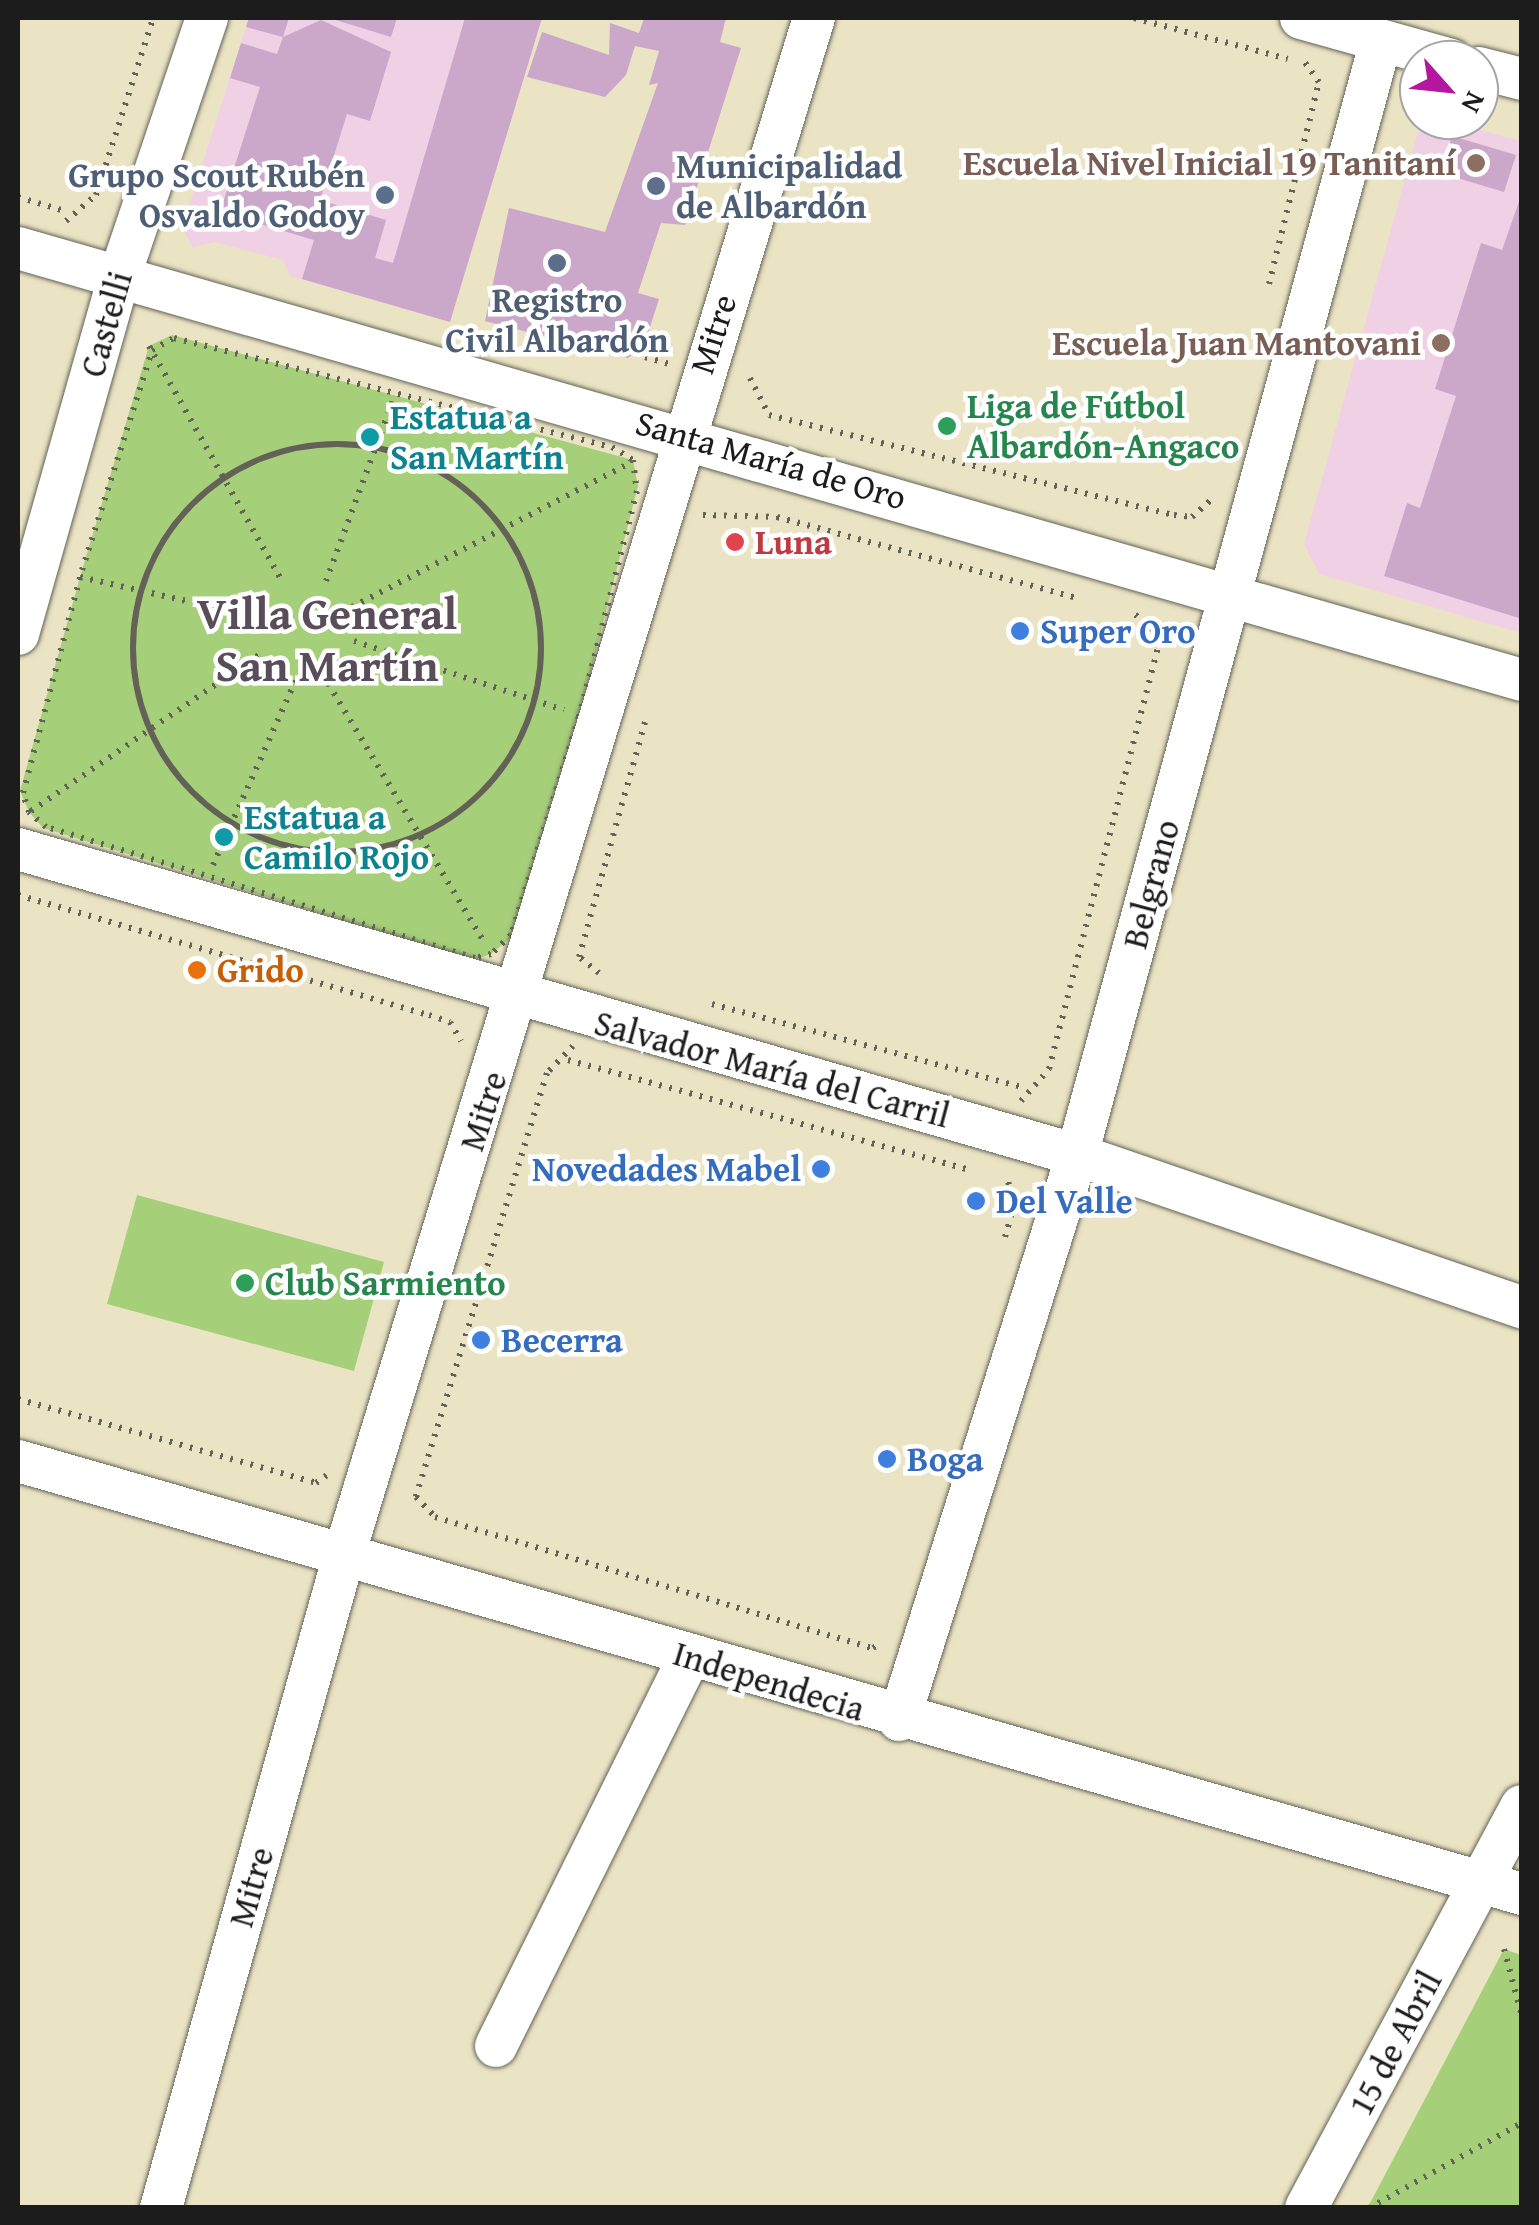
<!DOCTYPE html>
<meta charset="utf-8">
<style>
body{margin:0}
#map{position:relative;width:1539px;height:2225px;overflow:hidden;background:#eae4c4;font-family:"Gentium Book Plus",serif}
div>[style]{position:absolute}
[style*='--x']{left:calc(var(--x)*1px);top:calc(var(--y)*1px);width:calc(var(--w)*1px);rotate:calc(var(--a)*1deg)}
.built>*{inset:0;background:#f0d0e5}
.green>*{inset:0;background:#a6cf7a}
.building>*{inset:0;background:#cba7ca}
.path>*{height:6px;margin-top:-3px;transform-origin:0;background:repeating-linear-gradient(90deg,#646257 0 2.5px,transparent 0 10.5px)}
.path>.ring{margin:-3px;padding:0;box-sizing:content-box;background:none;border:6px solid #646257;border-radius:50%}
.roads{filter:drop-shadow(0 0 2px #646257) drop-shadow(0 0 2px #646257)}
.minor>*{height:42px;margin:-21px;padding:0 21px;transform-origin:21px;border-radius:21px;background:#fff}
.dots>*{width:28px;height:28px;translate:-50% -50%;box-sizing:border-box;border:5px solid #fff;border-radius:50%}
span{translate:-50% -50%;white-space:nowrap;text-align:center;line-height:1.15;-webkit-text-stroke:9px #fff;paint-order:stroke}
.education-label{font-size:35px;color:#785e54;font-weight:700}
.right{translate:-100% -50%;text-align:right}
.service-label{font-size:35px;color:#4e5e75;font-weight:700}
.left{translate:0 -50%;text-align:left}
.street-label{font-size:35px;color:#1c1c1c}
.leisure-label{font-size:35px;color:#27864d;font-weight:700}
.culture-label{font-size:35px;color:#0d838f;font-weight:700}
.health-label{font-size:35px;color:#be3a42;font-weight:700}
.shop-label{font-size:35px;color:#366cbe;font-weight:700}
.food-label{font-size:35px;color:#c56008;font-weight:700}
.district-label{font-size:45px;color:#594d59;font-weight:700}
.frame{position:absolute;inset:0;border:20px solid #1c1c1c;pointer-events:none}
.north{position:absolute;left:1399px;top:40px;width:100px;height:100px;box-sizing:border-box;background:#fff;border:2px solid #a4a4a4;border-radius:50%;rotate:117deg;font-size:28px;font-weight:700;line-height:40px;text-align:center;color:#1c1c1c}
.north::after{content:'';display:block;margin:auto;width:35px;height:45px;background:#b5179e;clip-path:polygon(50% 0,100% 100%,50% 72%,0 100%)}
</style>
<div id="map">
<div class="built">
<div style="clip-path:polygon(249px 18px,542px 18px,450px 322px,290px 276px,283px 260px,214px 242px,193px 247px,182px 228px)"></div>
<div style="clip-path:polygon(1444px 120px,1521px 141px,1521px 633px,1319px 574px,1304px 544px,1418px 132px)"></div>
</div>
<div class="green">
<div style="clip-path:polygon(172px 335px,633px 460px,638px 486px,579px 717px,512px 937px,491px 954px,474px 960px,43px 828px,29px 812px,20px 791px,82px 570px,149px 346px)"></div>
<div style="clip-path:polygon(137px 1195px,384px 1262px,354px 1371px,107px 1304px)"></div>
<div style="clip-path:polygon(1504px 1949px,1521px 1955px,1521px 2207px,1368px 2207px)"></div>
</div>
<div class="building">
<div style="clip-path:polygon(249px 18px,289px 18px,283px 37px,246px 27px)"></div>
<div style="clip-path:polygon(329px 18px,397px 18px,391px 37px)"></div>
<div style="clip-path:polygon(465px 18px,542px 18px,450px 322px,302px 279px,314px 240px,220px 212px,260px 87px,230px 78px,241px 43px,277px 54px,283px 37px,321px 20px,391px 52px,370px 121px,347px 114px,320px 200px,386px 220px,375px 258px,393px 263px)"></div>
<div style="clip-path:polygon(644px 18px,726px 18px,720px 42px,741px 48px,685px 225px,661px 223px,638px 293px,659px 299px,645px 343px,628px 358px,485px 321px,509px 208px,605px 232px,658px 83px,649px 85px,659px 51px,635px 46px,626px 75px,605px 97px,527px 77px,542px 32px,609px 55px,610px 23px,639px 33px)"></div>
<div style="clip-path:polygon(1452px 136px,1516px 155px,1504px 192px,1441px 173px)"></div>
<div style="clip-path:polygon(1522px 193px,1522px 619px,1384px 576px,1407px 503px,1420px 508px,1456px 396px,1435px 389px,1481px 243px,1502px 250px)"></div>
</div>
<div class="path">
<div style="--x:1134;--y:18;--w:159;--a:14.9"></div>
<div style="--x:18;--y:197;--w:52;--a:16.7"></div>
<div style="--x:66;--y:221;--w:40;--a:-41"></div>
<div style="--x:96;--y:195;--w:186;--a:-72.1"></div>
<div style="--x:1269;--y:284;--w:208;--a:-76.1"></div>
<div style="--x:1319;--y:82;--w:24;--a:-126"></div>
<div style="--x:174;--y:338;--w:451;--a:14"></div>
<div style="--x:612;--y:447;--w:25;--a:32"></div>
<div style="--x:633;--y:460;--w:31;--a:83"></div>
<div style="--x:637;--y:491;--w:233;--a:104.4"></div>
<div style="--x:579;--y:717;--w:228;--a:107.3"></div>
<div style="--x:511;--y:935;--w:28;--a:136"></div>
<div style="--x:491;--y:954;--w:16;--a:166"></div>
<div style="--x:475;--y:958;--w:449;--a:-163"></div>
<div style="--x:46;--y:827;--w:23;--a:-139"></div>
<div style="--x:29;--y:812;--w:20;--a:-108"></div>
<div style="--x:23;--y:793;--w:231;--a:-75.2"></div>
<div style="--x:82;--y:570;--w:231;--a:-72.3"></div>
<div style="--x:152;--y:350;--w:25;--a:-29"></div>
<div style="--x:149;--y:346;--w:272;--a:60.5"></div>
<div style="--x:645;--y:357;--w:25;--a:16"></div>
<div style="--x:750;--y:378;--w:42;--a:62.8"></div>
<div style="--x:769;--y:415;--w:417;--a:13.9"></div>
<div style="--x:1174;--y:515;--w:18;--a:6"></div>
<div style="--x:1192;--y:517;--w:28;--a:-42"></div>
<div class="ring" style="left:133px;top:444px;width:402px;height:402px"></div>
<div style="--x:703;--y:515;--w:74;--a:1.5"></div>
<div style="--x:777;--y:517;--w:312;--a:15.1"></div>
<div style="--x:80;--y:577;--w:182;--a:12.7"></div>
<div style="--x:326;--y:581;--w:198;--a:-69.6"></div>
<div style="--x:352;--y:607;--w:309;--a:-27.4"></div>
<div style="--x:354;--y:641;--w:221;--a:18.2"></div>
<div style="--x:323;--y:675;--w:310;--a:58.9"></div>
<div style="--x:31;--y:811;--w:281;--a:-34.4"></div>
<div style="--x:213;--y:865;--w:206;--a:-65.9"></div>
<div style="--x:18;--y:895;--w:428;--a:16.3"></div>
<div style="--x:429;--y:1015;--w:22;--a:18"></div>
<div style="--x:450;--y:1022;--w:22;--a:60"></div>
<div style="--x:599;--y:973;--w:26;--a:-141"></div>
<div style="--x:579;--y:957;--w:247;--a:-74.3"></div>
<div style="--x:712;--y:1004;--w:324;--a:15"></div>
<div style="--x:573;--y:1046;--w:37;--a:134"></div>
<div style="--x:547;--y:1073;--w:444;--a:107.2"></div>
<div style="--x:416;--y:1497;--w:28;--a:46"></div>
<div style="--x:435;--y:1517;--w:457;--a:16.7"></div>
<div style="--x:873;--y:1648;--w:9;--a:-32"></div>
<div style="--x:568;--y:1060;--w:414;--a:15.3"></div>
<div style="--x:1021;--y:1101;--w:43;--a:-48.8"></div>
<div style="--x:1049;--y:1069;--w:446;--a:-75.5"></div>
<div style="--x:1161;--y:637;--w:37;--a:-139"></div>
<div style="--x:1005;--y:1237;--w:33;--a:-74"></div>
<div style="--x:1014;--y:1205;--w:29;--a:-104"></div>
<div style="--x:18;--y:1399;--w:310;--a:15.7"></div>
<div style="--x:316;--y:1483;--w:14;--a:-36"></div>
<div style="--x:1504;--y:1949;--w:69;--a:75"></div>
<div style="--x:1369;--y:2208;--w:175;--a:-29.1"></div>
</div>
<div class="roads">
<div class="minor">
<div style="--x:1301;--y:18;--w:156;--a:15.6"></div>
<div style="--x:1479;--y:68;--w:44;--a:14.3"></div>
<div style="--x:18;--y:248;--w:1565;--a:16.03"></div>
<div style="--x:18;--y:634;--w:370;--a:-74.2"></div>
<div style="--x:119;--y:278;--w:274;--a:-71.3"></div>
<div style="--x:18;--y:849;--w:1102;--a:16.12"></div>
<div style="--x:1077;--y:1155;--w:470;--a:18.9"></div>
<div style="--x:18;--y:1461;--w:1565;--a:16.06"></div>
<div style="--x:899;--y:1720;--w:592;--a:-72.51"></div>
<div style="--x:1077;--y:1155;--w:1155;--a:-74.74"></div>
<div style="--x:496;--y:2046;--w:433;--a:-63.6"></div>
<div style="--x:161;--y:2208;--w:678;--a:-74.34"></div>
<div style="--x:344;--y:1555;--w:1607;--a:-73"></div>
<div style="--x:1306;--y:2208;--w:456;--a:-61.8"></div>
</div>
</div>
<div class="dots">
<div style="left:1476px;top:163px;background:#8d6e63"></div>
<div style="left:656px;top:186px;background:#5c6f8a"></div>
<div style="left:385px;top:195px;background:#5c6f8a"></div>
<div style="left:557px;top:263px;background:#5c6f8a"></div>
<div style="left:1441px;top:343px;background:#8d6e63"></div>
<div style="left:947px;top:426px;background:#2e9e5b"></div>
<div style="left:370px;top:437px;background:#0f9aa8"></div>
<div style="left:735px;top:542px;background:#e0444e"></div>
<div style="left:1020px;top:631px;background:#3f7fe0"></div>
<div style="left:224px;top:837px;background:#0f9aa8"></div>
<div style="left:197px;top:970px;background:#e8710a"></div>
<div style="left:821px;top:1169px;background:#3f7fe0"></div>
<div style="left:976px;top:1201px;background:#3f7fe0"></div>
<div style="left:245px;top:1283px;background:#2e9e5b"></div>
<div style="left:481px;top:1340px;background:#3f7fe0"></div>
<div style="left:887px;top:1459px;background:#3f7fe0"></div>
</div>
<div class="education-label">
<span class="right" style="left:1456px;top:163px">Escuela Nivel Inicial 19 Tanitaní</span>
<span class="right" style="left:1421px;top:343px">Escuela Juan Mantovani</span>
</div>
<div class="service-label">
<span class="left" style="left:676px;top:186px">Municipalidad<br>de Albardón</span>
<span class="right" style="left:365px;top:195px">Grupo Scout Rubén<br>Osvaldo Godoy</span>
<span style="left:557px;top:320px">Registro<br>Civil Albardón</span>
</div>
<div class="street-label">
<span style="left:106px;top:324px;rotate:-74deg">Castelli</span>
<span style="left:713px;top:334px;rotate:-72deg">Mitre</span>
<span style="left:771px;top:460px;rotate:16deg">Santa María de Oro</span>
<span style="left:1151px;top:884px;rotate:-75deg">Belgrano</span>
<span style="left:772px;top:1069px;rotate:15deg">Salvador María del Carril</span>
<span style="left:483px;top:1111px;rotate:-72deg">Mitre</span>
<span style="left:769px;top:1681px;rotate:17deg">Independecia</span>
<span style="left:251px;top:1887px;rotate:-74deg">Mitre</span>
<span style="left:1395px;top:2043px;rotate:-62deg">15 de Abril</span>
</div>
<div class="leisure-label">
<span class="left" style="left:967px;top:426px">Liga de Fútbol<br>Albardón-Angaco</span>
<span class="left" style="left:265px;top:1283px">Club Sarmiento</span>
</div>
<div class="culture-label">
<span class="left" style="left:390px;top:437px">Estatua a<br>San Martín</span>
<span class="left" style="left:244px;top:837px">Estatua a<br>Camilo Rojo</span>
</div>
<div class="health-label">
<span class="left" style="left:755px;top:542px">Luna</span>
</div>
<div class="shop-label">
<span class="left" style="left:1040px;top:631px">Super Oro</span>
<span class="right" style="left:801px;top:1169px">Novedades Mabel</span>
<span class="left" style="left:996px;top:1201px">Del Valle</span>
<span class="left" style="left:501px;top:1340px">Becerra</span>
<span class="left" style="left:907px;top:1459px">Boga</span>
</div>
<div class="food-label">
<span class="left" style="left:217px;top:970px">Grido</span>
</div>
<div class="district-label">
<span style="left:327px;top:639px">Villa General<br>San Martín</span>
</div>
<div class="frame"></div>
<div class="north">N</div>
</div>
